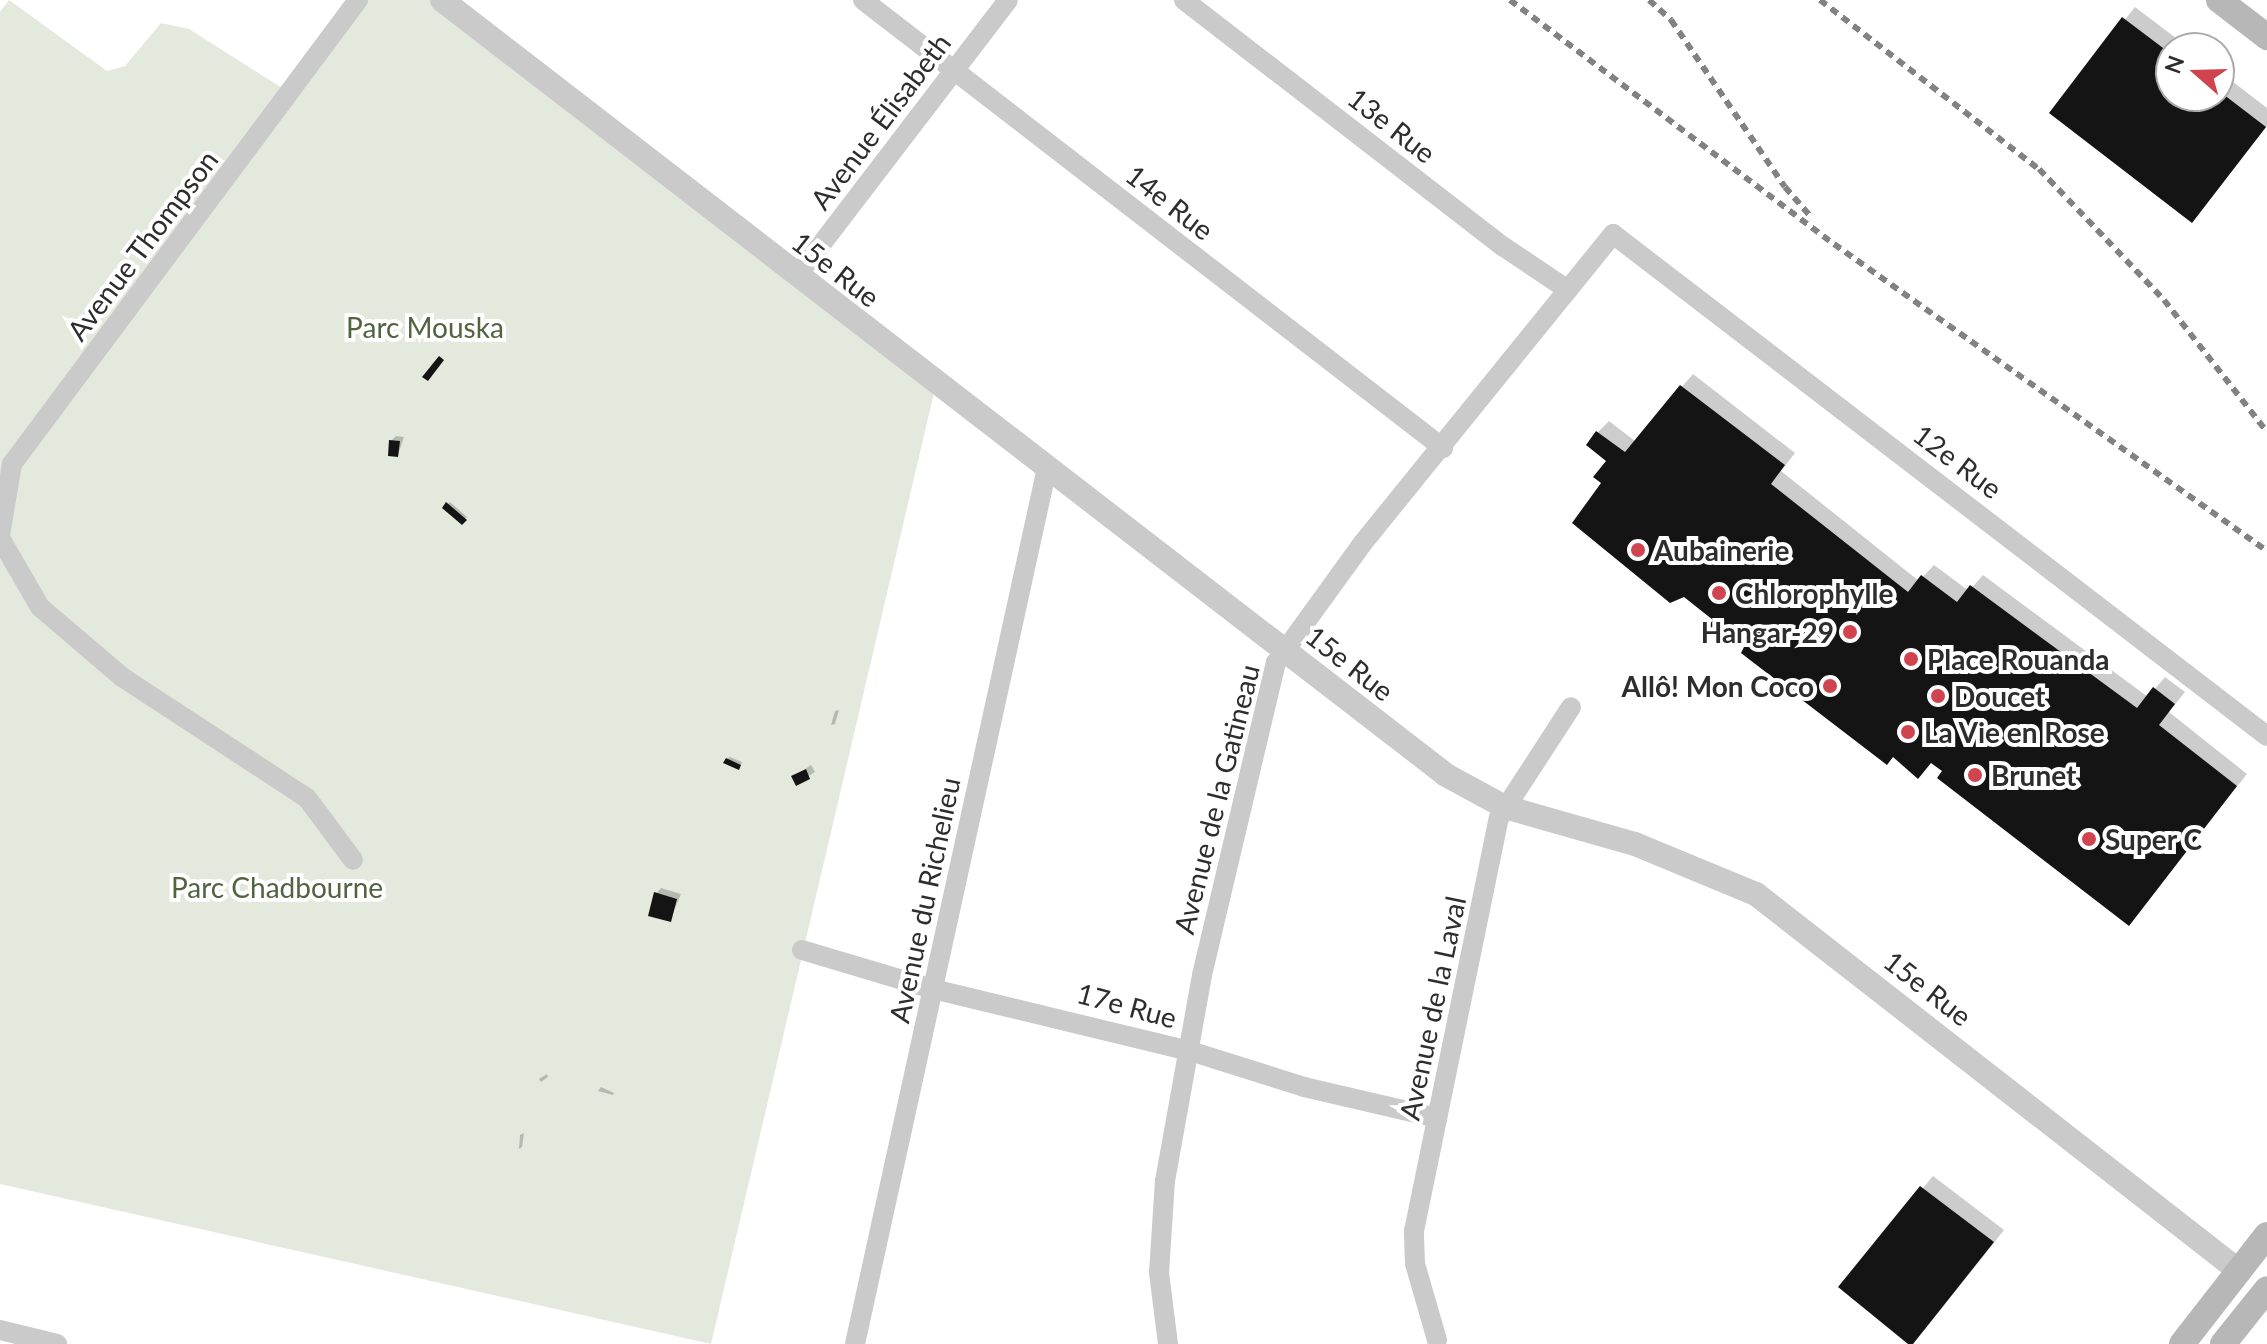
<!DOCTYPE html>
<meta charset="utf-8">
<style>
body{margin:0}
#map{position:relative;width:2267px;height:1344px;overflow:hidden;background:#fff;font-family:Lato,sans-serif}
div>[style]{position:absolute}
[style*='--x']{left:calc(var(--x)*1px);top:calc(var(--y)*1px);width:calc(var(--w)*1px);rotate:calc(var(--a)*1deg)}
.green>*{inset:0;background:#e3e9dd}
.shadow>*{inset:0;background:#0003}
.building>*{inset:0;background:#141414}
.minor>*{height:20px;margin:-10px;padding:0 10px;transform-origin:10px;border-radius:10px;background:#cacaca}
.tertiary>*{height:24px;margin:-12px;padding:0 12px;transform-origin:12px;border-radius:12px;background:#cacaca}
.secondary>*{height:26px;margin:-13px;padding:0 13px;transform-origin:13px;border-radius:13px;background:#b7b7b7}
.rail>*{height:6px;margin-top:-3px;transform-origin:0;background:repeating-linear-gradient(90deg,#828282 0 8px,transparent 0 14px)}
.dots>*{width:22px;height:22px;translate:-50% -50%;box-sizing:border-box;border:4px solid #fff;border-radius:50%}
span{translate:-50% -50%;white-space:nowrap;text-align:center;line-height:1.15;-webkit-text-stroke:8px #fff;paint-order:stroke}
.street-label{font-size:28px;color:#2d2d2d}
.park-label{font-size:28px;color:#516340}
.poi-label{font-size:28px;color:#2d2d2d;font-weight:700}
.left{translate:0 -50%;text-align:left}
.right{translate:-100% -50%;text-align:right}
.north{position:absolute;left:2155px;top:32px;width:80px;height:80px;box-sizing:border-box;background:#fff;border:2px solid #ababab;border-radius:50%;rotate:290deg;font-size:22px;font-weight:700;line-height:32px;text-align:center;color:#2d2d2d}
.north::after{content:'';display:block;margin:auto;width:28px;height:36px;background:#cf444f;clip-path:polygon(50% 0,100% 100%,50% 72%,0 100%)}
</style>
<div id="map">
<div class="green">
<div style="clip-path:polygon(9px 0,107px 71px,125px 66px,161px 23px,189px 29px,290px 93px,358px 0,442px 0,936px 384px,711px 1344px,0 1184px,0 12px)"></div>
</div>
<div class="shadow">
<div style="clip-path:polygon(2135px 7px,2189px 48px,2171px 48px,2171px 96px,2219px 96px,2219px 71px,2267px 108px,2267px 126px,2192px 220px,2052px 112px)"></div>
<div style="clip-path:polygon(1693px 374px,1795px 453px,1781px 471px,1919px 581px,1934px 565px,1969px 591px,1983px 575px,2148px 697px,2165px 677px,2185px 692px,2169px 712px,2247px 774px,2129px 923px,1945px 771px,1932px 761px,1894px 755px,1716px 619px,1604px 483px,1609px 461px,1597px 433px,1609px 421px,1635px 441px)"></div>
<div style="clip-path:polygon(396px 436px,404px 437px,398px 455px,391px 441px)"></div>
<div style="clip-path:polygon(450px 502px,467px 517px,462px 522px,445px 507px)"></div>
<div style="clip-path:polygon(839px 710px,835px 724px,831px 725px,835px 711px)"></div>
<div style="clip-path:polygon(730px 757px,742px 762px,741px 765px,727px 759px)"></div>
<div style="clip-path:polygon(811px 765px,815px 772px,797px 783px,794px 777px)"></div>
<div style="clip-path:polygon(661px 888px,681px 894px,670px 920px,656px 894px)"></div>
<div style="clip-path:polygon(547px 1074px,548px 1077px,541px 1082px,539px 1079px)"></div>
<div style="clip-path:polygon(601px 1087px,614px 1093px,613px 1095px,598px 1091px)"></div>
<div style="clip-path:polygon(524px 1133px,522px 1147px,519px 1149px,520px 1135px)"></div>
<div style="clip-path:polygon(1933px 1176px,2004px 1230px,1922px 1333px,1841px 1287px)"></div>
</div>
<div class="building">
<div style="clip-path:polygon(2122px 17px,2171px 54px,2171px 96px,2219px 96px,2219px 91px,2266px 127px,2192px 223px,2049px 113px)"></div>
<div style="clip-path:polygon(439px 356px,444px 360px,428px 381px,422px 377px)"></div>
<div style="clip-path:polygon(1680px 385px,1785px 465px,1771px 484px,1908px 592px,1921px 575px,1957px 602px,1970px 585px,2137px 708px,2153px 687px,2175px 704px,2159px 725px,2237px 786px,2129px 926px,1937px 778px,1942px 771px,1931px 763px,1918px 779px,1893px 757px,1887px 765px,1741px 653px,1745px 645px,1731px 636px,1724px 643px,1706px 629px,1713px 620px,1684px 597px,1670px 603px,1572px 523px,1601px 483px,1593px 477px,1606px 461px,1586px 445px,1596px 431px,1625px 452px)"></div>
<div style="clip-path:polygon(389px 440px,400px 441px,398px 457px,388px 456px)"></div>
<div style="clip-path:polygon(446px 502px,467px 520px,462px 525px,442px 508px)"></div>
<div style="clip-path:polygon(726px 758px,741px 765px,739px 770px,723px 763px)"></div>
<div style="clip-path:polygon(806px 769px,810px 779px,796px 786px,791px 776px)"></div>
<div style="clip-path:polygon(654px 892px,677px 899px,671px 922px,648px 916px)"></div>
<div style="clip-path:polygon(1920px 1186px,1994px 1242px,1913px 1344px,1908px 1344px,1838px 1287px)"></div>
</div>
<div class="minor">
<div style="--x:863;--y:0;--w:733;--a:37.68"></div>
<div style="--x:1184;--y:0;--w:404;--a:37.7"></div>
<div style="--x:1504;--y:247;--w:77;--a:33.9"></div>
<div style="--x:797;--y:276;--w:347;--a:-52.6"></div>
<div style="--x:0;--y:535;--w:72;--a:-80.4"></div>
<div style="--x:12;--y:464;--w:579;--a:-53.29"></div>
<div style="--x:0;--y:538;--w:80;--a:59.9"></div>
<div style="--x:40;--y:607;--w:108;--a:40.5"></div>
<div style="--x:122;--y:677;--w:221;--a:33.2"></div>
<div style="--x:307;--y:798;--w:77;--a:53.4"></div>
<div style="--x:802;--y:950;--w:137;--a:16.6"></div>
<div style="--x:933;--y:989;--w:264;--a:13.6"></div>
<div style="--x:1190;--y:1051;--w:120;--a:17.5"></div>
<div style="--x:1304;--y:1087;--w:137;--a:13.1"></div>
<div style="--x:0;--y:1330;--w:59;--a:13.8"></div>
<div style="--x:1437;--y:1340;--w:79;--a:-106.1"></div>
<div style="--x:1415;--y:1264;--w:33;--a:-92"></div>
<div style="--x:1414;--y:1231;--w:422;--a:-78.4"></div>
<div style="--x:1499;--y:818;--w:132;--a:-57"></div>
<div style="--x:855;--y:1344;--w:897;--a:-77.64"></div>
<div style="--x:1168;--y:1344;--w:72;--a:-97.2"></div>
<div style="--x:1159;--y:1273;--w:92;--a:-86.3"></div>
<div style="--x:1165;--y:1181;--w:209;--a:-79.8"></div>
<div style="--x:1202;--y:975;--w:321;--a:-76.7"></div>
<div style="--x:1276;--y:663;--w:147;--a:-54.1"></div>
<div style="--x:1362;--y:544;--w:399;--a:-51"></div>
<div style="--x:1613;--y:234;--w:824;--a:37.51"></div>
</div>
<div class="tertiary">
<div style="--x:442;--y:0;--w:1268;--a:37.66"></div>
<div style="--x:1446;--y:775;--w:67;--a:28.5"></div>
<div style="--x:1505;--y:807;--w:135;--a:15.9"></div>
<div style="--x:1635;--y:844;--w:131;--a:22.5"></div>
<div style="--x:1756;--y:894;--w:613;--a:37.97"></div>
</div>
<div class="secondary">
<div style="--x:2219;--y:0;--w:61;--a:37.6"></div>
<div style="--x:2182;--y:1344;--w:138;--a:-52.1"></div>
<div style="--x:2223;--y:1344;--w:70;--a:-51.3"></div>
</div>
<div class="rail">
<div style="--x:1510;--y:0;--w:406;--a:37"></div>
<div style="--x:1834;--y:244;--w:531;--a:35.34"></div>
<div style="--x:1649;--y:0;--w:30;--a:42"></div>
<div style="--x:1671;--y:20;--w:202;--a:55.7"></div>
<div style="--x:1785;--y:187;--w:40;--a:49"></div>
<div style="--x:1820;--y:0;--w:277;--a:37.7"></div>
<div style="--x:2039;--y:169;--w:181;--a:46.3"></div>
<div style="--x:2164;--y:300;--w:167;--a:52"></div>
</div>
<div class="dots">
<div style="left:1638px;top:550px;background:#cf444f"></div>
<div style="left:1719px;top:593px;background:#cf444f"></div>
<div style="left:1850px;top:632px;background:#cf444f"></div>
<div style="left:1911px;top:659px;background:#cf444f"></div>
<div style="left:1830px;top:686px;background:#cf444f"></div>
<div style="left:1938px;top:696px;background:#cf444f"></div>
<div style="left:1908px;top:732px;background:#cf444f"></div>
<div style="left:1975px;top:775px;background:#cf444f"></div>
<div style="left:2089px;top:839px;background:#cf444f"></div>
</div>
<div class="street-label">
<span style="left:880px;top:121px;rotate:-53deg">Avenue Élisabeth</span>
<span style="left:1392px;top:125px;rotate:38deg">13e Rue</span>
<span style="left:1170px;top:202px;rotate:38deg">14e Rue</span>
<span style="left:142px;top:245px;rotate:-53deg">Avenue Thompson</span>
<span style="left:836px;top:269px;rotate:38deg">15e Rue</span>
<span style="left:1958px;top:461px;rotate:37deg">12e Rue</span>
<span style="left:1350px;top:663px;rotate:38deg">15e Rue</span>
<span style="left:1216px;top:799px;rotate:-76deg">Avenue de la Gatineau</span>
<span style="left:924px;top:900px;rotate:-78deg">Avenue du Richelieu</span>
<span style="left:1928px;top:988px;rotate:38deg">15e Rue</span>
<span style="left:1127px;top:1005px;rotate:15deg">17e Rue</span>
<span style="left:1432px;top:1008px;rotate:-78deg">Avenue de la Laval</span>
</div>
<div class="park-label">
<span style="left:425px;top:327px">Parc Mouska</span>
<span style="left:277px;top:887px">Parc Chadbourne</span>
</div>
<div class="poi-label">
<span class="left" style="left:1654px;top:550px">Aubainerie</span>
<span class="left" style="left:1735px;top:593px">Chlorophylle</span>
<span class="right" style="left:1834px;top:632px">Hangar-29</span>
<span class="left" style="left:1927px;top:659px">Place Rouanda</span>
<span class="right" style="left:1814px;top:686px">Allô! Mon Coco</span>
<span class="left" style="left:1954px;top:696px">Doucet</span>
<span class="left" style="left:1924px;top:732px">La Vie en Rose</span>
<span class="left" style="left:1991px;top:775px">Brunet</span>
<span class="left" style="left:2105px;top:839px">Super C</span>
</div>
<div class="north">N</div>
</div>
